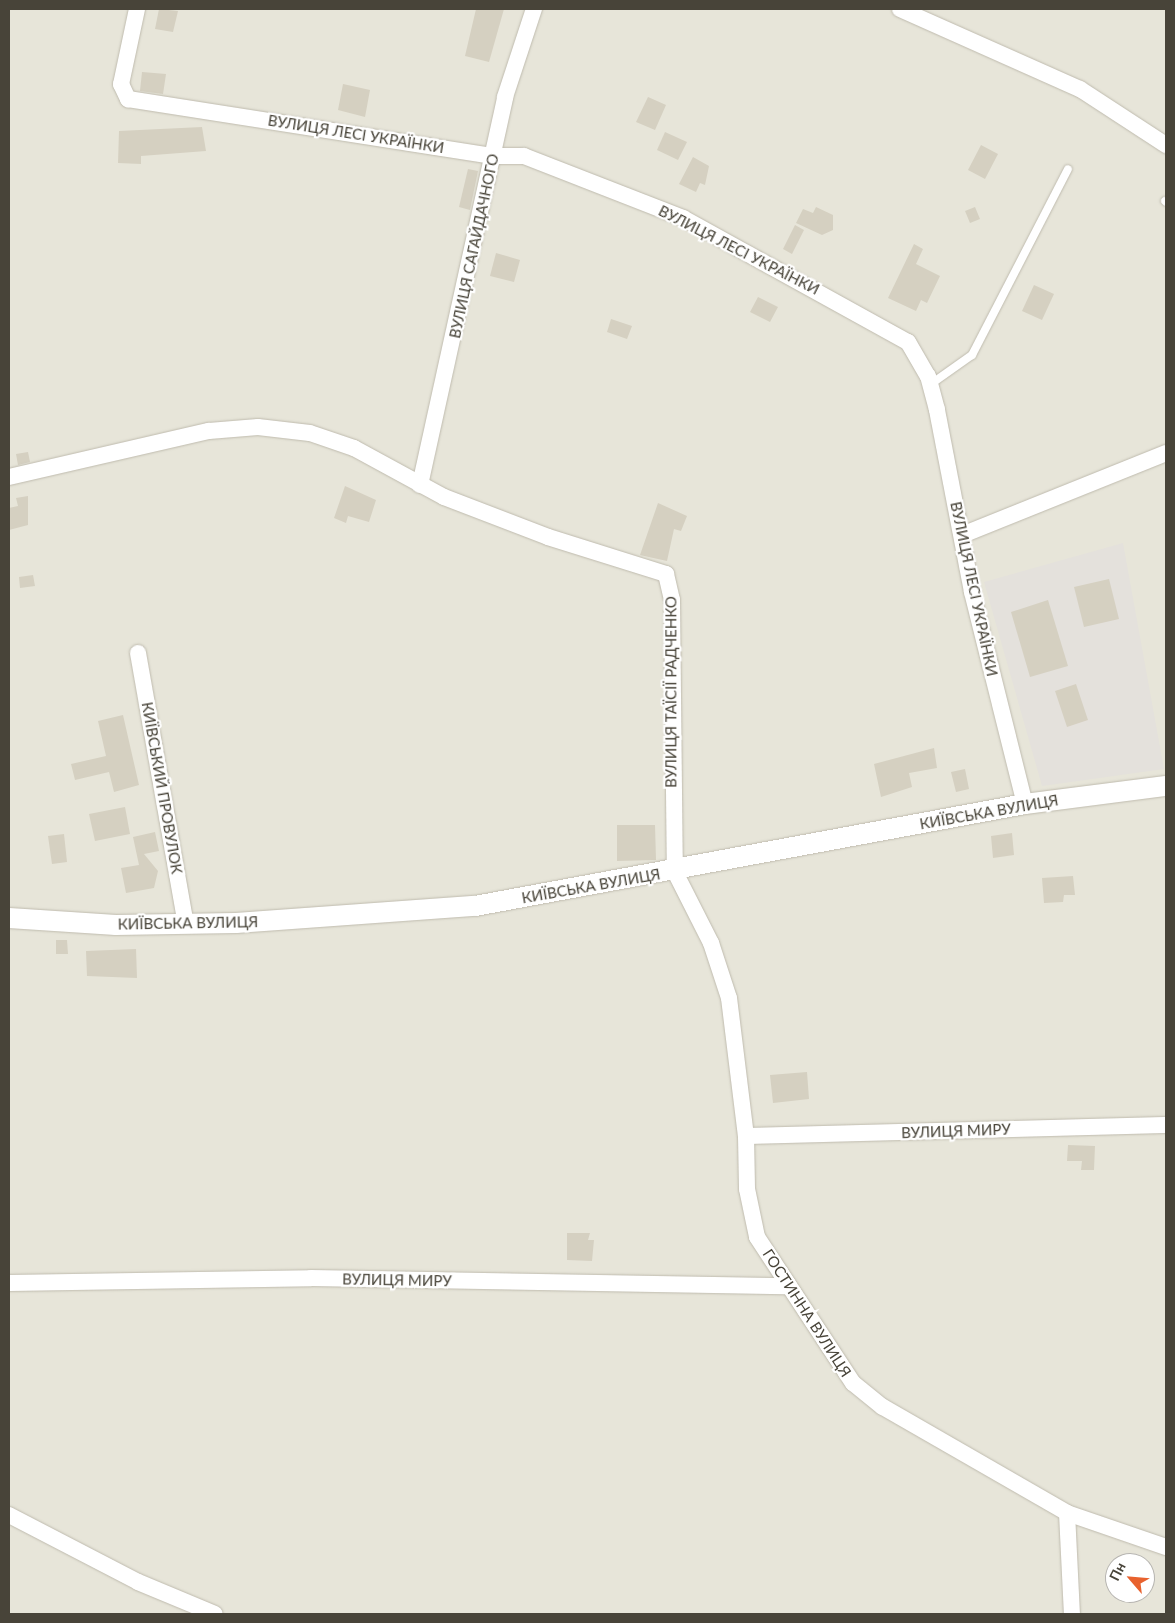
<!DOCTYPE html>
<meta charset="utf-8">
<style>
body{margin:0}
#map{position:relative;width:1175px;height:1623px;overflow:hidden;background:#f4f2eb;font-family:Lato,sans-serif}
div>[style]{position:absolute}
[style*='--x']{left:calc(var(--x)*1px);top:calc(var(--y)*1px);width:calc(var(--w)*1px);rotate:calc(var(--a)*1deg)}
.residential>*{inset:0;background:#e7e5d9}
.industrial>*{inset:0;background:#e4e1dc}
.building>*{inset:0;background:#d5d0c1}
.roads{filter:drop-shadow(0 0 1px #bfbbae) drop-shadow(0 0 1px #bfbbae)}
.service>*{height:8px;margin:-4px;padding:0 4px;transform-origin:4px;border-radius:4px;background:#fff}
.minor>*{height:16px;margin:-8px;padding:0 8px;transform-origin:8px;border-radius:8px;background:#fff}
.tertiary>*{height:20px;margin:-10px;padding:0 10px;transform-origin:10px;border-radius:10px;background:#fff}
span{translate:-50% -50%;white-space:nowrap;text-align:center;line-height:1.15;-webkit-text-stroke:4.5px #fff;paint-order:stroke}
.street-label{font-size:15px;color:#484439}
.frame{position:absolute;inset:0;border:10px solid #484439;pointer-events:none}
.north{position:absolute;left:1105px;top:1553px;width:50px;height:50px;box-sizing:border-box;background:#fff;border:1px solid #b6b4b0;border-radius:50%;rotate:297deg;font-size:14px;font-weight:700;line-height:20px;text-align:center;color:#484439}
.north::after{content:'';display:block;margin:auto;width:18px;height:22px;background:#e8622e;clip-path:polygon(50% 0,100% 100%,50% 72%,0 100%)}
</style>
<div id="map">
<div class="residential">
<div style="clip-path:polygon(evenodd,9px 9px,1166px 9px,1166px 1614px,9px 1614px,9px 9px,1115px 1563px,1145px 1563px,1145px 1593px,1115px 1593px,1115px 1563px)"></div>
</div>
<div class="industrial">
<div style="clip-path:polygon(1123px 543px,1164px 769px,1042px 786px,984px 582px)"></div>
</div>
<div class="building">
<div style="clip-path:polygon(159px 9px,178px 11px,173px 32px,155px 29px)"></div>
<div style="clip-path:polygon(476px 9px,504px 9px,489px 62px,465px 56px)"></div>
<div style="clip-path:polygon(142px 72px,166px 74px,163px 94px,140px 91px)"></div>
<div style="clip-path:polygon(343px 84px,370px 90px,365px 117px,338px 110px)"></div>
<div style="clip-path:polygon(648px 97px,666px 105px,655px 130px,636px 122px)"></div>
<div style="clip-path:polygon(202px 127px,206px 151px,141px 156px,141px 164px,118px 163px,119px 131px)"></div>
<div style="clip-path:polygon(665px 132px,687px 142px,678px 160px,657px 150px)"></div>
<div style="clip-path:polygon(981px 145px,998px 154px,985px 179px,968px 170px)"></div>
<div style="clip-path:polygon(693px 157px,709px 166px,705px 185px,700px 183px,696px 192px,679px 184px)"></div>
<div style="clip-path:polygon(468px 169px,478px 171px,470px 210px,459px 207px)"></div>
<div style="clip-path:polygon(816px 207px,833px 215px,833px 230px,822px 235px,796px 223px,803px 209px,813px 213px)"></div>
<div style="clip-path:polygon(975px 207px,980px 219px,970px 223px,965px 211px)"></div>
<div style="clip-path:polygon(795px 225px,804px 230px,792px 254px,783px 249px)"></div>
<div style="clip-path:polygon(914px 244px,923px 249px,916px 264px,940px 276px,927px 303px,921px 300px,916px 311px,888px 298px)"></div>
<div style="clip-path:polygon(496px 253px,520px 260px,514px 282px,490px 276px)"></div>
<div style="clip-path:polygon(1034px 285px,1054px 294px,1042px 320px,1022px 311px)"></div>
<div style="clip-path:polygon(758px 297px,778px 307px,770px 322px,750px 312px)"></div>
<div style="clip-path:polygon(611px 319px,632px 326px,627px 339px,607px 332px)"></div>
<div style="clip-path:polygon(28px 452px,30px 462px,18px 465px,16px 454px)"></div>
<div style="clip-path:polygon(345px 486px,376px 500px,369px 522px,348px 516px,346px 523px,334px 518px)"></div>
<div style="clip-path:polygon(28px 496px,28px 525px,9px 530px,9px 508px,18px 506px,16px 498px)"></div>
<div style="clip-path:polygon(658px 503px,687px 516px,681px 531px,674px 529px,667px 561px,640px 555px)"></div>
<div style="clip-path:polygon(33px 575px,35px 586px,20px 588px,19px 577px)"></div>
<div style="clip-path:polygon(1109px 579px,1119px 619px,1084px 627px,1074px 587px)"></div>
<div style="clip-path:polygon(1048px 600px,1068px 666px,1030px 677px,1011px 612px)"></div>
<div style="clip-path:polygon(1076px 684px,1088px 720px,1067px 727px,1055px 691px)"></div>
<div style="clip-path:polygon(123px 715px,139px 785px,114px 792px,109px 772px,75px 780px,71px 764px,106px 756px,98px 721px)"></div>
<div style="clip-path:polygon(934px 748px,937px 768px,909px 773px,912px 787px,881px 797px,874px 764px)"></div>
<div style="clip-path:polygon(965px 769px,969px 789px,956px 792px,951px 772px)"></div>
<div style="clip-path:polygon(125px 807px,130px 834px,95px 841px,89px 814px)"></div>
<div style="clip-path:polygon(617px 825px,655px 825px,656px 860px,617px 861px)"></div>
<div style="clip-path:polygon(155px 832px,159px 851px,144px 854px,158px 871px,154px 888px,126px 893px,121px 868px,139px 865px,133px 837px)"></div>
<div style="clip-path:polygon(1012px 833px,1014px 855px,993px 858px,991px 836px)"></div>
<div style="clip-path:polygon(64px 834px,67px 862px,52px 864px,48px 836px)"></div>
<div style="clip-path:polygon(1073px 876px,1075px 895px,1064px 895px,1063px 902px,1044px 903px,1042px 878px)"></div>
<div style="clip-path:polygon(56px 940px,67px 940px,68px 954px,56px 954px)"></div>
<div style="clip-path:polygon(136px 949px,137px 978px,87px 976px,86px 951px)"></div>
<div style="clip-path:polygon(807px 1072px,809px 1099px,773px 1103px,770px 1075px)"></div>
<div style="clip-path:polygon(1068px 1145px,1095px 1146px,1094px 1170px,1081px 1170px,1082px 1161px,1067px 1161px)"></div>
<div style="clip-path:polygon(567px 1233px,590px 1233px,588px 1240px,594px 1240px,592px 1261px,567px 1260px)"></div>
</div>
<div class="roads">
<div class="service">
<div style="--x:1165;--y:201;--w:1;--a:45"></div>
<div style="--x:931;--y:384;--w:50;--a:-35.3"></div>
<div style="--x:972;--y:355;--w:209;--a:-62.7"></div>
</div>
<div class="minor">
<div style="--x:137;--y:9;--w:77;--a:102"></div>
<div style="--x:121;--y:84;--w:17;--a:65"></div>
<div style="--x:128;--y:99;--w:368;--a:8.9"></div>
<div style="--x:492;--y:156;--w:32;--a:0"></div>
<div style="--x:524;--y:156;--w:171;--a:21.3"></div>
<div style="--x:683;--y:218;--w:257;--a:28.9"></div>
<div style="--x:908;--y:342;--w:39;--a:60"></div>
<div style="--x:928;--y:376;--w:35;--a:75"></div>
<div style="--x:937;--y:410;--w:185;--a:79.1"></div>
<div style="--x:972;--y:592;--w:219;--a:76"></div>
<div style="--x:900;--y:9;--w:197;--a:24"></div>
<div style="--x:1080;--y:89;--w:103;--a:33.1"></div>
<div style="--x:9;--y:477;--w:205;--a:-13"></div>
<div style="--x:209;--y:431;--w:49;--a:-4.7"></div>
<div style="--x:258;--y:427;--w:52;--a:6.6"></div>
<div style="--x:310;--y:433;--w:46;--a:18.8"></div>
<div style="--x:354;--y:448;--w:102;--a:28.6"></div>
<div style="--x:444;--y:497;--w:111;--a:21"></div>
<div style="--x:548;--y:537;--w:124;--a:17.4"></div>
<div style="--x:666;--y:574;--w:27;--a:77"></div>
<div style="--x:672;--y:600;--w:272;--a:89.4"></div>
<div style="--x:675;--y:872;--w:80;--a:63.1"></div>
<div style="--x:711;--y:943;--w:58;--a:71.9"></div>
<div style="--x:729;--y:998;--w:139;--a:83"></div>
<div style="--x:746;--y:1136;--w:53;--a:88.9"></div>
<div style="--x:747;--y:1189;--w:49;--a:78.2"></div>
<div style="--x:757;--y:1237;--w:175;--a:56.7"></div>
<div style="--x:853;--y:1383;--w:38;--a:39"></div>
<div style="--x:883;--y:1407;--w:212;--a:29.9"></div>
<div style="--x:1067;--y:1513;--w:105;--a:19"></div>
<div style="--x:420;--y:485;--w:397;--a:-77.6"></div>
<div style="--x:505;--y:97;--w:93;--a:-71.8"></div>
<div style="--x:962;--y:535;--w:220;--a:-21.9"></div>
<div style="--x:138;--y:653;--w:275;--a:80"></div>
<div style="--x:746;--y:1136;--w:420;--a:-1.5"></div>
<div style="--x:9;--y:1283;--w:302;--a:-0.9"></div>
<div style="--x:311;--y:1278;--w:475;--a:1"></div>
<div style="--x:1067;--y:1513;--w:101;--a:87.2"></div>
<div style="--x:9;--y:1515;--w:145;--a:27.4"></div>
<div style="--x:138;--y:1582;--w:83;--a:22.6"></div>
</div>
<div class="tertiary">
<div style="--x:9;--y:918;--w:107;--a:3.7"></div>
<div style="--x:116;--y:925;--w:120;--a:-1"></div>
<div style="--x:236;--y:923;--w:240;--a:-4.1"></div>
<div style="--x:475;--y:906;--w:559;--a:-10.51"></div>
<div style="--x:1025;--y:804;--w:142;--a:-7.3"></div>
</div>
</div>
<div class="street-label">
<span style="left:356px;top:134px;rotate:9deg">ВУЛИЦЯ ЛЕСІ УКРАЇНКИ</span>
<span style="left:474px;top:246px;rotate:-78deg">ВУЛИЦЯ САГАЙДАЧНОГО</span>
<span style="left:739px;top:250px;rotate:27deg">ВУЛИЦЯ ЛЕСІ УКРАЇНКИ</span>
<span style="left:974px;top:589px;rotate:78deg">ВУЛИЦЯ ЛЕСІ УКРАЇНКИ</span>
<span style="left:671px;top:692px;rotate:-90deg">ВУЛИЦЯ ТАЇСІЇ РАДЧЕНКО</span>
<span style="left:162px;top:788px;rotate:80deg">КИЇВСЬКИЙ ПРОВУЛОК</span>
<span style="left:989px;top:812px;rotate:-10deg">КИЇВСЬКА ВУЛИЦЯ</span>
<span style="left:591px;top:886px;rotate:-10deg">КИЇВСЬКА ВУЛИЦЯ</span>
<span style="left:188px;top:923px;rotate:-1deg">КИЇВСЬКА ВУЛИЦЯ</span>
<span style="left:956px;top:1131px;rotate:-2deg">ВУЛИЦЯ МИРУ</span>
<span style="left:397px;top:1280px;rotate:1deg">ВУЛИЦЯ МИРУ</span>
<span style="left:807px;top:1313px;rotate:57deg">ГОСТИННА ВУЛИЦЯ</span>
</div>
<div class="frame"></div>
<div class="north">Пн</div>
</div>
